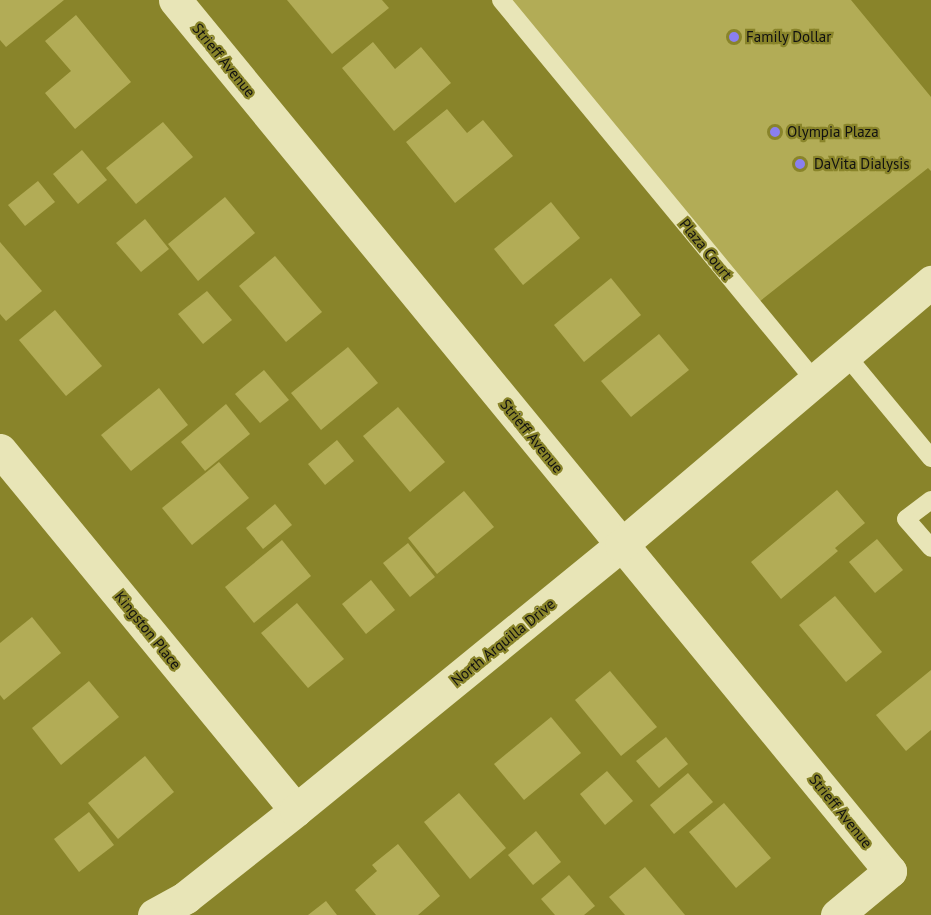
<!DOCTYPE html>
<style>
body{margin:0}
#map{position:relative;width:931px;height:915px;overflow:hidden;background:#89842a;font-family:"PT Sans",sans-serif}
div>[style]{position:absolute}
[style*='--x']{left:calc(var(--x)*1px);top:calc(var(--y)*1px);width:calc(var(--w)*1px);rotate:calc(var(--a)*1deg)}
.building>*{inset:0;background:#b2ac56}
.lane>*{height:18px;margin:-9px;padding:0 9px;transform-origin:9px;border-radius:9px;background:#e8e5b7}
.street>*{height:33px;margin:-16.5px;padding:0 16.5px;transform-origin:16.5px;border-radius:16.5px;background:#e8e5b7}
.dots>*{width:16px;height:16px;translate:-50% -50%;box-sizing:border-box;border:3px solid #89842a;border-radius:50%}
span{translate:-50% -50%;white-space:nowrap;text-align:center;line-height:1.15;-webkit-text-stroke:4.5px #89842a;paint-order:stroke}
.poi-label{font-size:15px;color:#111}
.left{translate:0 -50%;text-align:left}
.street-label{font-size:15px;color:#111}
</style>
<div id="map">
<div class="building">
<div style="clip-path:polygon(0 0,64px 0,6px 47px,0 40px)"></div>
<div style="clip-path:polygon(287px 0,382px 0,389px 8px,332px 54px)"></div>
<div style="clip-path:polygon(511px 0,851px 0,931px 97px,931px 171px,928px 168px,759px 302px)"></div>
<div style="clip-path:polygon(76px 15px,131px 82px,75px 129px,45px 93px,71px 71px,45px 41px)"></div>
<div style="clip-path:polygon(373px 42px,395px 69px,421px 47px,451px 83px,394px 131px,342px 68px)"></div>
<div style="clip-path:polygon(447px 109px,467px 133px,483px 120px,513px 156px,455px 203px,406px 142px)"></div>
<div style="clip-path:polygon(163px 122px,193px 157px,136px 204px,106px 168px)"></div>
<div style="clip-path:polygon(82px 150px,107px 180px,78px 204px,53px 174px)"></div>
<div style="clip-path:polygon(38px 181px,55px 202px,25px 226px,8px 205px)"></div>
<div style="clip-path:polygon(225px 197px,255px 233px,198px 281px,168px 244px)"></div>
<div style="clip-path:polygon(551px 202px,580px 238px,523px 285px,494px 249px)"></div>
<div style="clip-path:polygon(145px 219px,169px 249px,141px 272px,116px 243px)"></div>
<div style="clip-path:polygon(0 242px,42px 291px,6px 321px,0 314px)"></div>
<div style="clip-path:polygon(275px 256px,322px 312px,286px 342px,239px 286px)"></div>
<div style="clip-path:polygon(611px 278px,641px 315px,584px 362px,554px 325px)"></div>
<div style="clip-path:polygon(207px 291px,232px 320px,203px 344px,178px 314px)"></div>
<div style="clip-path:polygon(55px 310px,102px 366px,66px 396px,19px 340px)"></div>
<div style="clip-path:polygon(659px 334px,689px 370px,631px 417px,601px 381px)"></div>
<div style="clip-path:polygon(348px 347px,378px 383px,321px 430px,291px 393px)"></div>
<div style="clip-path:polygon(264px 370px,289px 400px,260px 423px,235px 394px)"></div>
<div style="clip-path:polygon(159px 388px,188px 425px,131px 471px,101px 435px)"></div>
<div style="clip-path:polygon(226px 404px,250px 434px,205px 471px,181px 442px)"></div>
<div style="clip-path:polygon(398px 407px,445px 462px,410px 492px,363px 436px)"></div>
<div style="clip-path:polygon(337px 440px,354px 461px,325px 485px,308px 464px)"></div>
<div style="clip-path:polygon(219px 462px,249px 498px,192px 545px,162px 508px)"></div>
<div style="clip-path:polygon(837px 490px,865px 523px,835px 548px,838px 551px,781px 599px,751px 562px)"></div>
<div style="clip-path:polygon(464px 491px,494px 527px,437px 574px,408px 538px)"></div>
<div style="clip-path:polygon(275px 504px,292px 525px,263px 549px,246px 528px)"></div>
<div style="clip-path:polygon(877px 539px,903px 570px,875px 593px,849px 562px)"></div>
<div style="clip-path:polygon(282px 540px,311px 576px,254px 623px,225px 587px)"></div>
<div style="clip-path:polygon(408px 543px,435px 577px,410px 597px,383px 563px)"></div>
<div style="clip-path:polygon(371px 580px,395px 610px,366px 634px,342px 604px)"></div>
<div style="clip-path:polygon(835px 596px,882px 652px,846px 682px,799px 625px)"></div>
<div style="clip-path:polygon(297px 603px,344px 659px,308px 688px,261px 633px)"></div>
<div style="clip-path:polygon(32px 617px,61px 653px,4px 700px,0 695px,0 643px)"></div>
<div style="clip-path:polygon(931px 670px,931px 730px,906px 751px,876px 715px)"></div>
<div style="clip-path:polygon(610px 671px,657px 727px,621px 756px,575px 700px)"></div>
<div style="clip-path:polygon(89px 681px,119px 717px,61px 765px,32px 728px)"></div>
<div style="clip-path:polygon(551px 717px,581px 753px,524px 800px,494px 764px)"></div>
<div style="clip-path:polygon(666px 737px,688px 764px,659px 788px,636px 761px)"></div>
<div style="clip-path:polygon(145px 756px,174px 792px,118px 839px,88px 803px)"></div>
<div style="clip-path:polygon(607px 771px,633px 801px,605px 825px,580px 794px)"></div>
<div style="clip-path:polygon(688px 773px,713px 802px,674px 834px,650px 805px)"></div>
<div style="clip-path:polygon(459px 793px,506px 848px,470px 879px,424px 822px)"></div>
<div style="clip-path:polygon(724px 803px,771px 858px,736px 888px,689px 832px)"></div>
<div style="clip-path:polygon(89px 812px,114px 845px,79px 872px,54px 839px)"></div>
<div style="clip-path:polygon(536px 831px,561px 862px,533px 885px,508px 855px)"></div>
<div style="clip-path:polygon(398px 844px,440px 896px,418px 915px,376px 915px,355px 890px,377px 871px,372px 865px)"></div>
<div style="clip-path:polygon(645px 867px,685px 915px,625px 915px,609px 897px)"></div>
<div style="clip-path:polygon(569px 875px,595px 906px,584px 915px,555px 915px,541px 899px)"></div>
<div style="clip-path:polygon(326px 901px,337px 915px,308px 915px)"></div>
</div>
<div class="lane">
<div style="--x:501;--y:0;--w:492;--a:50.5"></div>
<div style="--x:845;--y:354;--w:135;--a:50.4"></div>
<div style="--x:931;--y:500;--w:31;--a:143"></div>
<div style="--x:906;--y:519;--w:38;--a:49"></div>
</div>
<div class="street">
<div style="--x:175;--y:0;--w:1127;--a:50.62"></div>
<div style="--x:890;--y:871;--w:69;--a:140.3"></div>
<div style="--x:0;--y:450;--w:466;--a:50.6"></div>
<div style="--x:154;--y:915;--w:37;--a:-29"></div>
<div style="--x:186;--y:897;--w:140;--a:-38.3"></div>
<div style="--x:296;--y:810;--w:419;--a:-39.2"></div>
<div style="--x:621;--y:545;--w:407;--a:-40.3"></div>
</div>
<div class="dots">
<div style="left:734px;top:37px;background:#8a7fef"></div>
<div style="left:775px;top:132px;background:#8a7fef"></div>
<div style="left:800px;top:164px;background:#8a7fef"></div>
</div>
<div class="poi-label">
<span class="left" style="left:746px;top:37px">Family Dollar</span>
<span class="left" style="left:787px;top:132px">Olympia Plaza</span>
<span class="left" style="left:814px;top:164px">DaVita Dialysis</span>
</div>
<div class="street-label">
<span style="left:224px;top:60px;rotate:51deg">Strieff Avenue</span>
<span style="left:706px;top:249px;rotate:51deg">Plaza Court</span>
<span style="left:532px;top:436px;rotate:51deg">Strieff Avenue</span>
<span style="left:148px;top:630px;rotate:51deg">Kingston Place</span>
<span style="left:503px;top:642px;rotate:-39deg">North Arquilla Drive</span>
<span style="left:841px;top:811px;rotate:51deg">Strieff Avenue</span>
</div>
</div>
